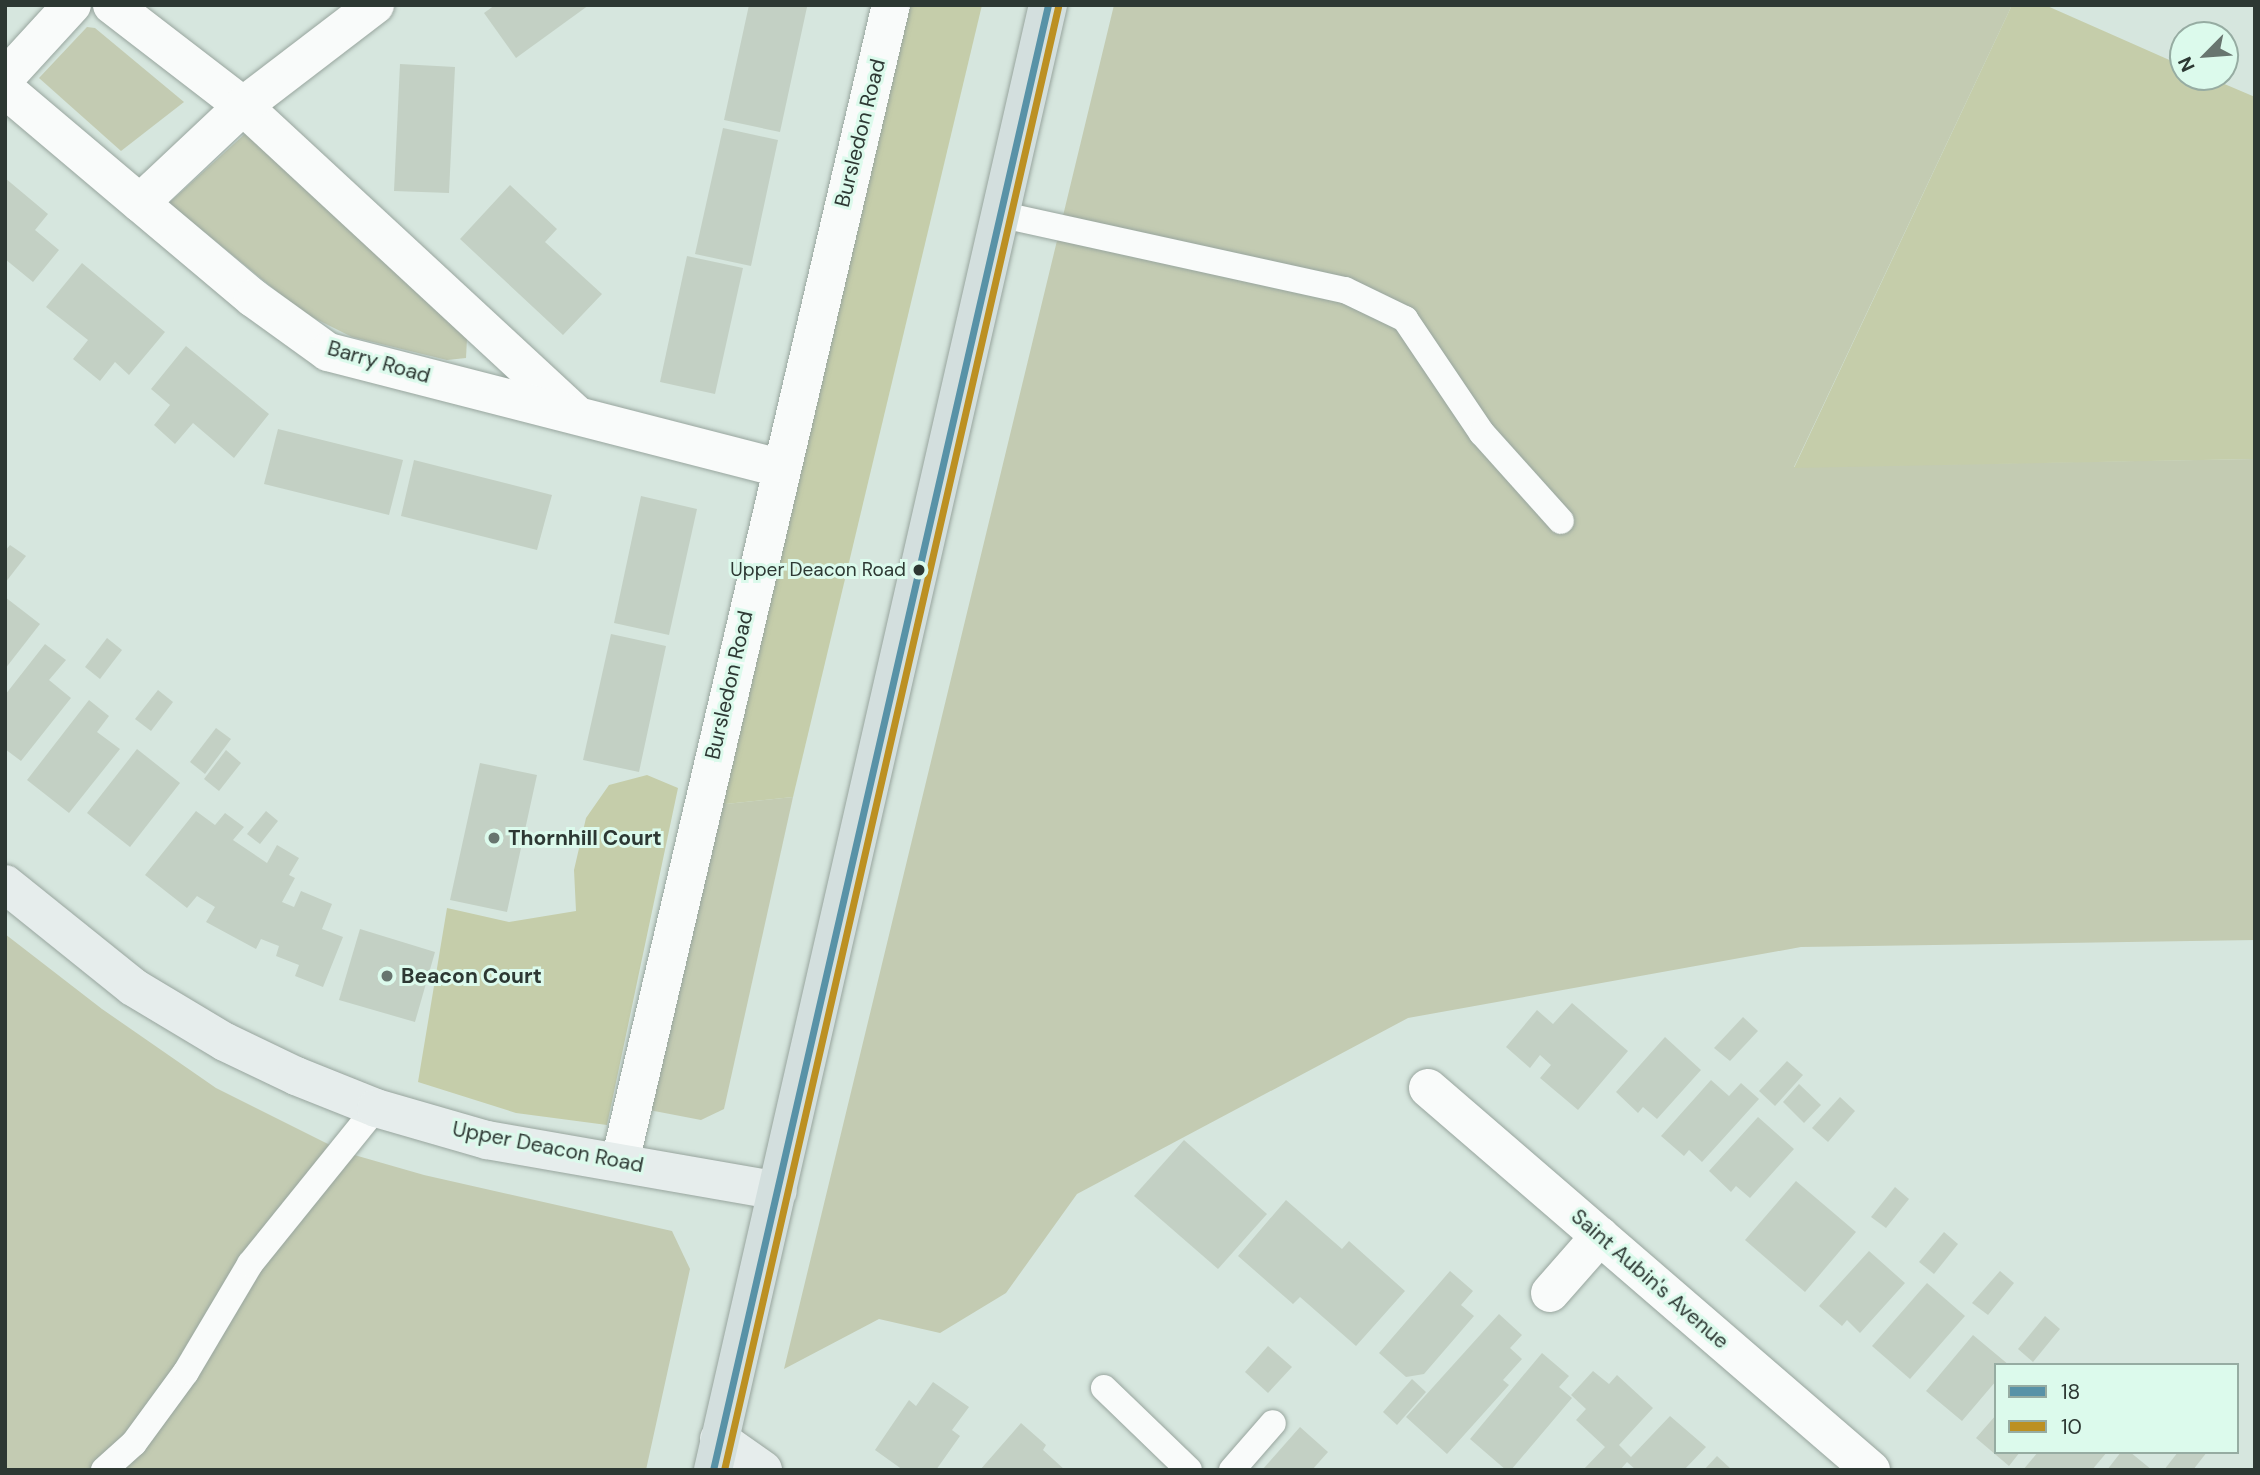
<!DOCTYPE html>
<style>
body{margin:0}
#map{position:relative;width:2260px;height:1475px;overflow:hidden;background:#d6e6de;font-family:"DM Sans",sans-serif}
div>[style]{position:absolute}
[style*='--x']{left:calc(var(--x)*1px);top:calc(var(--y)*1px);width:calc(var(--w)*1px);rotate:calc(var(--a)*1deg)}
.green>*{inset:0;background:#c3cbb2}
.forest>*{inset:0;background:#c5cdaa}
.building>*{inset:0;background:#c3d0c4}
.roads{filter:drop-shadow(0 0 2px #98a59e) drop-shadow(0 0 2px #98a59e)}
.lane>*{height:26px;margin:-13px;padding:0 13px;transform-origin:13px;border-radius:13px;background:#f9fbfa}
.street>*{height:38px;margin:-19px;padding:0 19px;transform-origin:19px;border-radius:19px;background:#f9fbfa}
.secondary>*{height:38px;margin:-19px;padding:0 19px;transform-origin:19px;border-radius:19px;background:#e6edec}
.primary>*{height:38px;margin:-19px;padding:0 19px;transform-origin:19px;border-radius:19px;background:#d3dfde}
.bus-1>*{height:7px;margin:-3.5px;padding:0 3.5px;transform-origin:3.5px;border-radius:3.5px;background:#5892a7}
.bus-2>*{height:7px;margin:-3.5px;padding:0 3.5px;transform-origin:3.5px;border-radius:3.5px;background:#bc9022}
.dots>*{width:19px;height:19px;translate:-50% -50%;box-sizing:border-box;border:4px solid #dcfaec;border-radius:50%}
span{translate:-50% -50%;white-space:nowrap;text-align:center;line-height:1.15;-webkit-text-stroke:6px #dcfaec;paint-order:stroke}
.bus-label{font-size:19px;color:#2d3833}
.right{translate:-100% -50%;text-align:right}
.street-label{font-size:21px;color:#2d3833}
.poi-label{font-size:21px;color:#2d3833;font-weight:700}
.left{translate:0 -50%;text-align:left}
.frame{position:absolute;inset:0;border:7px solid #2d3833;pointer-events:none}
.legend{position:absolute;left:1994px;top:1363px;width:245px;height:91px;box-sizing:border-box;background:#dcfaec;border:2px solid #96aca2;margin:0;padding:9px 12px;list-style:none;font-size:21px;color:#2d3833}
.legend li{display:flex;align-items:center;gap:14px;height:35px}
.legend b{width:35px;border:2px solid #96aca2}
.north{position:absolute;left:2169px;top:21px;width:70px;height:70px;box-sizing:border-box;background:#dcfaec;border:2px solid #96aca2;border-radius:50%;rotate:245deg;font-size:19px;font-weight:700;line-height:28px;text-align:center;color:#2d3833}
.north::after{content:'';display:block;margin:auto;width:24px;height:32px;background:#68756f;clip-path:polygon(50% 0,100% 100%,50% 72%,0 100%)}
</style>
<div id="map">
<div class="green">
<div style="clip-path:polygon(1114px 5px,2012px 5px,1794px 467px,2255px 459px,2255px 940px,1801px 947px,1408px 1018px,1077px 1194px,1006px 1293px,940px 1333px,879px 1319px,784px 1369px)"></div>
<div style="clip-path:polygon(87px 27px,95px 28px,184px 102px,121px 151px,39px 78px)"></div>
<div style="clip-path:polygon(247px 132px,467px 338px,466px 358px,447px 360px,352px 337px,302px 312px,169px 203px)"></div>
<div style="clip-path:polygon(793px 797px,724px 1109px,701px 1120px,649px 1110px,716px 805px)"></div>
<div style="clip-path:polygon(5px 934px,102px 1009px,216px 1088px,344px 1152px,424px 1175px,672px 1231px,690px 1269px,646px 1470px,5px 1470px)"></div>
</div>
<div class="forest">
<div style="clip-path:polygon(908px 5px,982px 5px,793px 797px,716px 805px)"></div>
<div style="clip-path:polygon(2012px 5px,2045px 5px,2183px 66px,2183px 77px,2208px 77px,2255px 97px,2255px 459px,1794px 468px)"></div>
<div style="clip-path:polygon(647px 775px,678px 788px,607px 1125px,516px 1113px,418px 1082px,447px 908px,509px 922px,576px 911px,574px 870px,586px 818px,609px 785px)"></div>
</div>
<div class="building">
<div style="clip-path:polygon(495px 5px,589px 5px,516px 58px,484px 13px)"></div>
<div style="clip-path:polygon(749px 5px,807px 7px,780px 132px,724px 120px)"></div>
<div style="clip-path:polygon(400px 64px,455px 67px,449px 193px,394px 191px)"></div>
<div style="clip-path:polygon(723px 128px,778px 140px,751px 266px,695px 254px)"></div>
<div style="clip-path:polygon(5px 178px,48px 214px,35px 230px,59px 250px,33px 282px,5px 259px)"></div>
<div style="clip-path:polygon(510px 185px,557px 229px,545px 242px,602px 294px,563px 335px,460px 239px)"></div>
<div style="clip-path:polygon(687px 256px,743px 268px,715px 394px,660px 382px)"></div>
<div style="clip-path:polygon(82px 263px,165px 332px,129px 375px,115px 362px,100px 381px,73px 359px,88px 340px,46px 307px)"></div>
<div style="clip-path:polygon(186px 346px,269px 414px,234px 458px,193px 423px,175px 444px,154px 425px,170px 405px,151px 389px)"></div>
<div style="clip-path:polygon(278px 429px,403px 460px,389px 515px,264px 484px)"></div>
<div style="clip-path:polygon(414px 460px,552px 495px,537px 550px,401px 516px)"></div>
<div style="clip-path:polygon(641px 496px,697px 509px,669px 635px,614px 623px)"></div>
<div style="clip-path:polygon(10px 545px,26px 556px,5px 583px,5px 551px)"></div>
<div style="clip-path:polygon(5px 597px,40px 624px,5px 669px)"></div>
<div style="clip-path:polygon(611px 634px,666px 646px,639px 772px,583px 760px)"></div>
<div style="clip-path:polygon(107px 638px,122px 650px,100px 679px,85px 667px)"></div>
<div style="clip-path:polygon(45px 644px,66px 660px,49px 680px,71px 698px,21px 761px,5px 749px,5px 695px)"></div>
<div style="clip-path:polygon(158px 690px,173px 702px,151px 731px,135px 719px)"></div>
<div style="clip-path:polygon(89px 700px,109px 716px,97px 732px,120px 749px,69px 813px,27px 780px)"></div>
<div style="clip-path:polygon(216px 728px,231px 739px,205px 774px,190px 762px)"></div>
<div style="clip-path:polygon(137px 749px,180px 783px,130px 847px,87px 813px)"></div>
<div style="clip-path:polygon(226px 750px,241px 763px,219px 791px,204px 779px)"></div>
<div style="clip-path:polygon(480px 763px,537px 775px,507px 912px,450px 900px)"></div>
<div style="clip-path:polygon(196px 811px,215px 825px,225px 813px,244px 827px,233px 840px,267px 863px,277px 845px,299px 858px,289px 875px,295px 878px,282px 902px,294px 907px,301px 891px,332px 904px,322px 929px,343px 937px,323px 987px,295px 976px,299px 965px,276px 956px,279px 946px,261px 939px,256px 949px,206px 922px,215px 907px,197px 896px,187px 908px,145px 875px)"></div>
<div style="clip-path:polygon(266px 811px,278px 821px,260px 844px,247px 834px)"></div>
<div style="clip-path:polygon(360px 929px,435px 952px,415px 1022px,339px 1000px)"></div>
<div style="clip-path:polygon(1572px 1003px,1628px 1051px,1578px 1110px,1540px 1078px,1551px 1065px,1540px 1055px,1530px 1068px,1506px 1047px,1537px 1010px,1553px 1024px)"></div>
<div style="clip-path:polygon(1743px 1017px,1758px 1031px,1730px 1061px,1714px 1048px)"></div>
<div style="clip-path:polygon(1665px 1037px,1701px 1070px,1657px 1119px,1643px 1107px,1638px 1113px,1616px 1092px)"></div>
<div style="clip-path:polygon(1787px 1061px,1803px 1075px,1775px 1106px,1759px 1091px)"></div>
<div style="clip-path:polygon(1711px 1080px,1729px 1096px,1741px 1083px,1759px 1099px,1702px 1162px,1689px 1150px,1684px 1156px,1661px 1136px)"></div>
<div style="clip-path:polygon(1799px 1084px,1821px 1105px,1804px 1123px,1783px 1102px)"></div>
<div style="clip-path:polygon(1840px 1097px,1855px 1111px,1828px 1142px,1812px 1128px)"></div>
<div style="clip-path:polygon(1758px 1117px,1794px 1149px,1750px 1198px,1736px 1186px,1731px 1192px,1709px 1171px)"></div>
<div style="clip-path:polygon(1184px 1140px,1267px 1214px,1218px 1269px,1134px 1196px)"></div>
<div style="clip-path:polygon(1796px 1181px,1856px 1232px,1805px 1292px,1745px 1240px)"></div>
<div style="clip-path:polygon(1895px 1187px,1909px 1199px,1886px 1228px,1871px 1217px)"></div>
<div style="clip-path:polygon(1286px 1200px,1342px 1249px,1349px 1241px,1405px 1291px,1356px 1346px,1300px 1297px,1293px 1304px,1238px 1256px)"></div>
<div style="clip-path:polygon(1944px 1232px,1958px 1244px,1934px 1274px,1919px 1262px)"></div>
<div style="clip-path:polygon(1869px 1251px,1905px 1283px,1860px 1333px,1847px 1320px,1842px 1326px,1819px 1306px)"></div>
<div style="clip-path:polygon(1450px 1271px,1473px 1291px,1461px 1305px,1474px 1316px,1424px 1374px,1406px 1377px,1379px 1353px)"></div>
<div style="clip-path:polygon(2000px 1271px,2014px 1283px,1988px 1315px,1972px 1303px)"></div>
<div style="clip-path:polygon(1927px 1283px,1965px 1316px,1910px 1379px,1872px 1346px)"></div>
<div style="clip-path:polygon(1499px 1314px,1522px 1335px,1510px 1348px,1522px 1359px,1503px 1380px,1509px 1385px,1447px 1454px,1406px 1417px)"></div>
<div style="clip-path:polygon(2045px 1316px,2060px 1329px,2033px 1362px,2018px 1349px)"></div>
<div style="clip-path:polygon(1973px 1335px,2009px 1365px,1996px 1365px,1996px 1381px,1962px 1421px,1926px 1391px)"></div>
<div style="clip-path:polygon(1268px 1346px,1292px 1367px,1268px 1393px,1245px 1372px)"></div>
<div style="clip-path:polygon(1542px 1353px,1569px 1376px,1559px 1387px,1572px 1398px,1511px 1470px,1506px 1470px,1470px 1439px)"></div>
<div style="clip-path:polygon(1593px 1371px,1609px 1384px,1617px 1375px,1653px 1408px,1619px 1445px,1631px 1457px,1670px 1416px,1706px 1447px,1684px 1470px,1636px 1470px,1627px 1462px,1620px 1470px,1583px 1470px,1605px 1447px,1576px 1420px,1586px 1409px,1571px 1395px)"></div>
<div style="clip-path:polygon(1412px 1379px,1426px 1392px,1397px 1425px,1383px 1412px)"></div>
<div style="clip-path:polygon(933px 1382px,969px 1407px,952px 1430px,960px 1436px,936px 1470px,903px 1470px,875px 1450px,909px 1400px,916px 1406px)"></div>
<div style="clip-path:polygon(1996px 1415px,1996px 1452px,2020px 1452px,2009px 1466px,1976px 1438px)"></div>
<div style="clip-path:polygon(1021px 1423px,1046px 1445px,1043px 1450px,1065px 1470px,980px 1470px)"></div>
<div style="clip-path:polygon(1300px 1427px,1328px 1452px,1312px 1470px,1262px 1470px)"></div>
<div style="clip-path:polygon(2038px 1452px,2107px 1452px,2092px 1470px,2023px 1470px)"></div>
<div style="clip-path:polygon(2121px 1452px,2130px 1452px,2152px 1470px,2107px 1470px)"></div>
<div style="clip-path:polygon(2178px 1452px,2207px 1452px,2193px 1470px,2164px 1470px)"></div>
<div style="clip-path:polygon(1717px 1456px,1732px 1470px,1704px 1470px)"></div>
</div>
<div class="roads">
<div class="lane">
<div style="--x:1003;--y:215;--w:350;--a:12.4"></div>
<div style="--x:1345;--y:290;--w:67;--a:25.8"></div>
<div style="--x:1405;--y:319;--w:138;--a:56"></div>
<div style="--x:1482;--y:433;--w:118;--a:48.1"></div>
<div style="--x:1104;--y:1388;--w:118;--a:44"></div>
<div style="--x:104;--y:1470;--w:40;--a:-42"></div>
<div style="--x:134;--y:1443;--w:88;--a:-53.8"></div>
<div style="--x:186;--y:1372;--w:126;--a:-59.3"></div>
<div style="--x:250;--y:1264;--w:201;--a:-51.1"></div>
<div style="--x:1232;--y:1470;--w:62;--a:-48.9"></div>
</div>
<div class="street">
<div style="--x:112;--y:5;--w:165;--a:37.6"></div>
<div style="--x:243;--y:106;--w:452;--a:42.8"></div>
<div style="--x:375;--y:5;--w:166;--a:142.6"></div>
<div style="--x:243;--y:106;--w:141;--a:136.7"></div>
<div style="--x:140;--y:203;--w:148;--a:40.1"></div>
<div style="--x:253;--y:298;--w:92;--a:35.8"></div>
<div style="--x:328;--y:352;--w:467;--a:14.4"></div>
<div style="--x:5;--y:78;--w:99;--a:-47.5"></div>
<div style="--x:5;--y:89;--w:177;--a:40.2"></div>
<div style="--x:1428;--y:1088;--w:585;--a:40.77"></div>
<div style="--x:620;--y:1162;--w:1188;--a:-76.82"></div>
<div style="--x:1550;--y:1293;--w:76;--a:-48.7"></div>
</div>
<div class="secondary">
<div style="--x:5;--y:884;--w:164;--a:38.8"></div>
<div style="--x:133;--y:987;--w:107;--a:30.9"></div>
<div style="--x:225;--y:1042;--w:79;--a:25.6"></div>
<div style="--x:296;--y:1076;--w:86;--a:21.8"></div>
<div style="--x:376;--y:1108;--w:116;--a:16.1"></div>
<div style="--x:487;--y:1140;--w:295;--a:9.9"></div>
<div style="--x:719;--y:1439;--w:54;--a:35.2"></div>
</div>
<div class="primary">
<div style="--x:713;--y:1470;--w:1503;--a:-77.12"></div>
</div>
</div>
<div class="bus-1">
<div style="--x:713;--y:1470;--w:1503;--a:-77.12"></div>
</div>
<div class="bus-2">
<div style="--x:724;--y:1470;--w:1501;--a:-77.14"></div>
</div>
<div class="dots">
<div style="left:919px;top:570px;background:#2d3833"></div>
<div style="left:494px;top:838px;background:#68756f"></div>
<div style="left:387px;top:976px;background:#68756f"></div>
</div>
<div class="bus-label">
<span class="right" style="left:906px;top:570px">Upper Deacon Road</span>
</div>
<div class="street-label">
<span style="left:860px;top:133px;rotate:-76deg">Bursledon Road</span>
<span style="left:379px;top:362px;rotate:16deg">Barry Road</span>
<span style="left:729px;top:685px;rotate:-77deg">Bursledon Road</span>
<span style="left:548px;top:1147px;rotate:11deg">Upper Deacon Road</span>
<span style="left:1650px;top:1279px;rotate:41deg">Saint Aubin's Avenue</span>
</div>
<div class="poi-label">
<span class="left" style="left:508px;top:838px">Thornhill Court</span>
<span class="left" style="left:401px;top:976px">Beacon Court</span>
</div>
<div class="frame"></div>
<ul class="legend">
<li><b style="height:9px;background:#5892a7"></b>18</li>
<li><b style="height:9px;background:#bc9022"></b>10</li>
</ul>
<div class="north">N</div>
</div>
